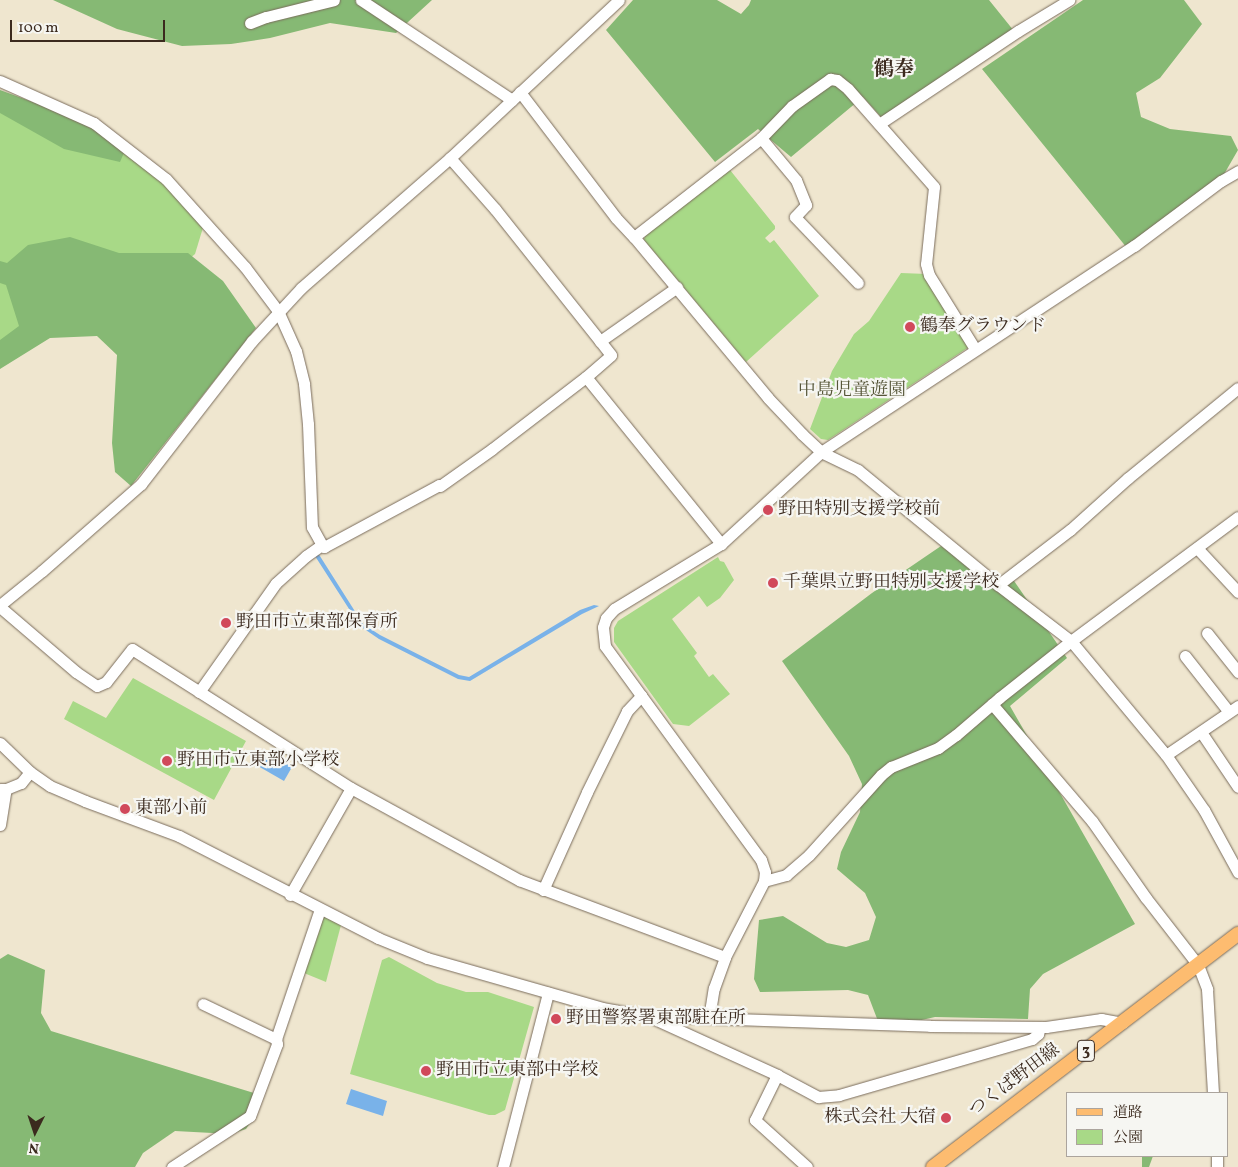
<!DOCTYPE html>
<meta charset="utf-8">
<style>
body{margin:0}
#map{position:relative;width:1238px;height:1167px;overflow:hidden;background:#efe6cf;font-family:Vollkorn,"Noto Serif JP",serif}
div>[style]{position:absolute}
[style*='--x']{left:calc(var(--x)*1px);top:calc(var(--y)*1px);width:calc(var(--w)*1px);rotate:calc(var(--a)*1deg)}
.green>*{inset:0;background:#a8d987}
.forest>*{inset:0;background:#86b974}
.water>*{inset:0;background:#79b2e9}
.roads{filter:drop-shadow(0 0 1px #7a6c5c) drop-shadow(0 0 1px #7a6c5c)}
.minor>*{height:11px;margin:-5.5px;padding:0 5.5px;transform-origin:5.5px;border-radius:5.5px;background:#fff}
.major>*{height:14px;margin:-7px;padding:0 7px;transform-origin:7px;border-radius:7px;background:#fdbc70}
.dots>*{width:14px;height:14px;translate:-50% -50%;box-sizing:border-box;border:2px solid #f6f6f2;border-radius:50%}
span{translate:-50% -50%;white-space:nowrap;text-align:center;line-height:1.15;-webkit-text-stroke:4.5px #f6f6f2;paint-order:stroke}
.shield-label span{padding:1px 4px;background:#f6f6f2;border:1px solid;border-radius:4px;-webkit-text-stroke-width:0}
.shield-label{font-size:16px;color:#3b2a1e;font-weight:700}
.poi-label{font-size:18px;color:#3b2a1e}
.left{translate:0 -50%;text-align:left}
.right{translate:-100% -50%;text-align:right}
.park-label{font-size:18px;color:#565638}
.street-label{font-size:18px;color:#3b2a1e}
.quarter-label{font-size:20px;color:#3b2a1e;font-weight:700}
.legend{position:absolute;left:1066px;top:1092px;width:162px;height:65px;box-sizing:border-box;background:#f6f6f2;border:1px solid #aba49d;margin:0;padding:6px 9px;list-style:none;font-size:15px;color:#3b2a1e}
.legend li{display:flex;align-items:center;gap:10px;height:25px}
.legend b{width:25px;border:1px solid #aba49d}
.north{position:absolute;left:10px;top:1107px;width:50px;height:50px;-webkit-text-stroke:4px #f6f6f2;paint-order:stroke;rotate:184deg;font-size:14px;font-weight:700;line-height:20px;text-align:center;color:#3b2a1e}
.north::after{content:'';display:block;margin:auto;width:18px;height:22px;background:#3b2a1e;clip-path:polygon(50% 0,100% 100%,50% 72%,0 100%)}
.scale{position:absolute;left:10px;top:20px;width:155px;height:22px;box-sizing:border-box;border:2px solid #3b2a1e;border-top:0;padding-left:6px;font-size:15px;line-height:18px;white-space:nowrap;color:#3b2a1e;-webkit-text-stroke:4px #f6f6f2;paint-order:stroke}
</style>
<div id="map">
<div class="green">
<div style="clip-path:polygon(0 93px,138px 159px,205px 221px,195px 254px,144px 297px,0 353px)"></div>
<div style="clip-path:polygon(730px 170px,775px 226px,775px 229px,765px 238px,770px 243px,774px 240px,819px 296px,746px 362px,644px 240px,645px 235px)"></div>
<div style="clip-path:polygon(901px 273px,927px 274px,969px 347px,828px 440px,821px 439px,810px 429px,832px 371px,854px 334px,869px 321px)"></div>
<div style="clip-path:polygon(718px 557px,720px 561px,724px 562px,734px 580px,720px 598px,707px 607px,699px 596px,672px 619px,697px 653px,694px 656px,709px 677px,713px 674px,730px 694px,689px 726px,673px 724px,614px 642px,614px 628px,618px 621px)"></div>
<div style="clip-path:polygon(133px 678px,246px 741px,214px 800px,64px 719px,73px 701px,106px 718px)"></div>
<div style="clip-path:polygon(322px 915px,341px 925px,326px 982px,304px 973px)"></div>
<div style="clip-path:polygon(389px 957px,437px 983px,466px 992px,488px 992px,534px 1007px,505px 1110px,495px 1115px,489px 1115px,350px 1074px,382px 960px)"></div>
</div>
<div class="forest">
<div style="clip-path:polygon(53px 0,432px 0,396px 33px,330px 23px,270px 38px,231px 44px,182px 46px,117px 29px)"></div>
<div style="clip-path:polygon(633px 0,717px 0,741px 14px,749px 5px,751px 0,989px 0,1014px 31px,882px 118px,863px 97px,791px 157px,758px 129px,715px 162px,606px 30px)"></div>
<div style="clip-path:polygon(1083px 0,1184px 0,1202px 24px,1160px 78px,1136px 93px,1141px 117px,1170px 129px,1231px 136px,1238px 150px,1223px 176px,1127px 248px,982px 69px)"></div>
<div style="clip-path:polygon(0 90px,112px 131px,126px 148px,120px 162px,64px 149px,0 113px)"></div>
<div style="clip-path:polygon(70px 237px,119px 253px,188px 253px,223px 281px,256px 328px,131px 486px,115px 472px,112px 443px,117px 355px,97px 336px,50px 338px,0 369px,0 340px,19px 326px,6px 285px,0 283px,0 261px,7px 263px,28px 245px)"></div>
<div style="clip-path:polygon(941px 546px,994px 584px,1010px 575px,1067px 658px,1010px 706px,1135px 924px,1043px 974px,1030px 989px,1028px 1019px,935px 1017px,881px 1029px,868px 995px,848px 990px,760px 992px,754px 979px,759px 920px,783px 916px,827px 943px,846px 947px,869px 940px,876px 917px,865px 893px,837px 869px,841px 852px,860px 812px,862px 784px,849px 756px,782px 661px,872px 593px)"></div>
<div style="clip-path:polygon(8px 954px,45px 970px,41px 1013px,51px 1031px,254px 1093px,258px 1111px,246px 1129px,231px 1134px,175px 1131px,143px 1153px,135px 1167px,0 1167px,0 959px)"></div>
<div style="clip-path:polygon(1142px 1156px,1153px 1156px,1149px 1167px,1142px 1167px)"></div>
</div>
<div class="water">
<div style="clip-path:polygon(318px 553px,363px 624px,380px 635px,459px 675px,469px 677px,580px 610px,594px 605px,599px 606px,582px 614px,470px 681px,458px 679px,379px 639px,360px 626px,315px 556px)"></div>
<div style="clip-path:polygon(259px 749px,292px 767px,284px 781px,251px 762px)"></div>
<div style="clip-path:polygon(351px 1089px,387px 1101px,383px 1116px,346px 1104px)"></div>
</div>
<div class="roads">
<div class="minor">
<div style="--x:361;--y:0;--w:181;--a:33.5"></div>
<div style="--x:250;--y:23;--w:17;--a:-21"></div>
<div style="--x:266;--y:17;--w:70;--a:-14"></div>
<div style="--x:0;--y:81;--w:103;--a:24.1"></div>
<div style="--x:94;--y:123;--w:91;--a:37.9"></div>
<div style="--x:166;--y:179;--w:118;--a:48.1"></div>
<div style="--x:245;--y:267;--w:55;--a:53.1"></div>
<div style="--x:278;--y:311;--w:44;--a:65.8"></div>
<div style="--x:296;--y:351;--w:34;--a:76"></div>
<div style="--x:304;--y:384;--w:40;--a:84.3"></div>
<div style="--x:308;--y:424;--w:103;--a:87.8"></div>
<div style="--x:312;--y:527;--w:21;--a:61"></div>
<div style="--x:520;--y:92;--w:158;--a:52.7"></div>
<div style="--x:616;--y:218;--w:26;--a:47"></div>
<div style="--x:634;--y:237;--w:209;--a:50.2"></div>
<div style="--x:768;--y:398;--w:50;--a:46.6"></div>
<div style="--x:802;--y:434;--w:26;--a:43"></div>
<div style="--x:821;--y:452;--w:41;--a:25.9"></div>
<div style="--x:858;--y:470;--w:181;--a:39.4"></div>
<div style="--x:998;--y:585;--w:92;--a:37.5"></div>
<div style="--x:1071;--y:641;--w:148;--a:50.2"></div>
<div style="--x:1166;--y:755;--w:67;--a:55.4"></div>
<div style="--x:1204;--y:810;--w:71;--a:61.3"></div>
<div style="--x:879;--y:124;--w:167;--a:-33.8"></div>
<div style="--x:1018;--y:31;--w:60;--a:-31.3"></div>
<div style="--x:761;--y:138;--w:45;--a:-45.9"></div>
<div style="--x:792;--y:106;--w:47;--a:-35.4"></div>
<div style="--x:830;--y:79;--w:7;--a:8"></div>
<div style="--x:837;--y:80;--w:14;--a:39"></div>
<div style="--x:848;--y:89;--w:130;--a:48.7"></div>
<div style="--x:934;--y:187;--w:77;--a:95.9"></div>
<div style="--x:926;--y:264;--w:11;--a:75"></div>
<div style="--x:929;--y:275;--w:87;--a:58.1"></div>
<div style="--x:450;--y:158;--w:68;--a:48.6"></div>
<div style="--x:495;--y:209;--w:169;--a:51.5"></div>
<div style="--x:634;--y:237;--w:161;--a:-37.9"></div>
<div style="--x:761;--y:138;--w:55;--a:50.2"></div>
<div style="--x:796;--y:180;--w:27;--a:68"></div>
<div style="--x:806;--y:205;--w:16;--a:133"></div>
<div style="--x:795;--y:217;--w:91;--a:46.3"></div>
<div style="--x:586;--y:377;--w:215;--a:51"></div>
<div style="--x:1197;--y:548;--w:60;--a:47"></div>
<div style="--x:998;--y:585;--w:91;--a:-37.4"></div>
<div style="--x:1070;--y:530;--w:78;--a:-41.9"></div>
<div style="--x:1128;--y:478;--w:142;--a:-39.3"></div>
<div style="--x:0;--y:605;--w:54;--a:-39"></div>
<div style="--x:42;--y:571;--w:132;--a:-41.3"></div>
<div style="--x:141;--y:484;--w:181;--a:-52.2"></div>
<div style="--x:252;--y:341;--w:72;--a:-47.2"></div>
<div style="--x:301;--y:288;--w:198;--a:-41.1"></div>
<div style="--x:450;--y:158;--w:231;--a:-43.1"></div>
<div style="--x:0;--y:607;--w:100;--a:40.5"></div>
<div style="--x:76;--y:672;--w:25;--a:34"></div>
<div style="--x:97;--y:686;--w:10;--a:-24"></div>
<div style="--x:106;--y:682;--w:42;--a:-51.8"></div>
<div style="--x:132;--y:649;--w:259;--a:32.4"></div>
<div style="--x:351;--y:788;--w:192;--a:28.7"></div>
<div style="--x:519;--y:880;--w:220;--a:20.5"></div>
<div style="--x:1207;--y:633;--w:50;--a:51.5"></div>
<div style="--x:1185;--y:656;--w:71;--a:51.8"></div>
<div style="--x:199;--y:692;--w:133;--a:-54.8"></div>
<div style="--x:276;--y:583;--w:40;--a:-42"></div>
<div style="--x:306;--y:556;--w:19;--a:-35"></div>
<div style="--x:322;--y:545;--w:3;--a:45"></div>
<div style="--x:324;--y:547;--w:131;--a:-28.3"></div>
<div style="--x:439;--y:485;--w:1;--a:45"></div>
<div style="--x:440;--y:486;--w:64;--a:-35.4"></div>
<div style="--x:492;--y:449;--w:118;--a:-37.5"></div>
<div style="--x:586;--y:377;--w:33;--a:-41"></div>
<div style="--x:611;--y:355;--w:18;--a:-128"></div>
<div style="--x:600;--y:341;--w:94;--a:-35"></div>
<div style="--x:992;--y:704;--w:154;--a:49.5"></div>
<div style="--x:1092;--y:821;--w:94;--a:55"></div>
<div style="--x:1146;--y:898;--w:85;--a:52.2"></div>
<div style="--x:1198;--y:965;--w:26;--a:69"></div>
<div style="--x:1207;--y:989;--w:104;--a:86.7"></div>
<div style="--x:1201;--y:732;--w:66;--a:56.1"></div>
<div style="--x:0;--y:743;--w:42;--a:44"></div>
<div style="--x:30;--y:772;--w:24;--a:35"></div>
<div style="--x:50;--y:786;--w:38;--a:23"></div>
<div style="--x:85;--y:801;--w:100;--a:20.4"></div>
<div style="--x:179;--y:836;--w:224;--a:27.1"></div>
<div style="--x:378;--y:938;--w:53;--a:22.2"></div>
<div style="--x:427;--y:958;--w:182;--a:15.9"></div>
<div style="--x:602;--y:1008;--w:47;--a:9.9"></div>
<div style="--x:648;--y:1016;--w:282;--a:2"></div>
<div style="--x:930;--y:1026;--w:116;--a:0.5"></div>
<div style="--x:1046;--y:1027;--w:56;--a:-8.3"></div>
<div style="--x:1101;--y:1019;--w:22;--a:10"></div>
<div style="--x:1166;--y:755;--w:87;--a:-34.2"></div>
<div style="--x:0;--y:789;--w:6;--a:0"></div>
<div style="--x:6;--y:789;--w:16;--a:-22"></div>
<div style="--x:21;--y:783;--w:14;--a:-51"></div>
<div style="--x:0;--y:825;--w:36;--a:-81"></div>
<div style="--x:764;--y:881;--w:23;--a:-15"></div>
<div style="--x:786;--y:875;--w:30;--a:-41"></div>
<div style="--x:809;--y:855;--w:108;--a:-48"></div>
<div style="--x:881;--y:775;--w:13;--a:-39"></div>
<div style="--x:891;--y:767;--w:51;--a:-22"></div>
<div style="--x:938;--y:748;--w:22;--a:-36"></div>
<div style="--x:956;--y:735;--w:57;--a:-40.7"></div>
<div style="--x:999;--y:698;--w:92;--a:-38.4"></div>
<div style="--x:1071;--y:641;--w:208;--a:-36.6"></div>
<div style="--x:543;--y:890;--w:107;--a:-65.8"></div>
<div style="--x:587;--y:792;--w:90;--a:-63.7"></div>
<div style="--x:627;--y:711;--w:21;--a:-47"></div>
<div style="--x:290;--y:895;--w:123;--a:-60.3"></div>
<div style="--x:203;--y:1004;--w:81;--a:25.6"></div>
<div style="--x:650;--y:1017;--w:140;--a:24.5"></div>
<div style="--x:777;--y:1075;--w:47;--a:28.2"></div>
<div style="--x:818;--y:1097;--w:21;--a:-5"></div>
<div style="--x:839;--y:1095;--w:201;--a:-16.2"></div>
<div style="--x:1032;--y:1039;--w:8;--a:-40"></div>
<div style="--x:1038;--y:1034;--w:7;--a:-74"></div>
<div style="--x:709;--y:1018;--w:30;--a:-81"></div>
<div style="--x:714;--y:988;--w:33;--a:-70"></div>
<div style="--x:725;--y:957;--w:85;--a:-62.8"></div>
<div style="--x:764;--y:881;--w:9;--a:-84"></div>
<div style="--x:765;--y:872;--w:13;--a:-108"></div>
<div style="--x:761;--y:860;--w:265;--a:-126.1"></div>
<div style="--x:605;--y:646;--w:19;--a:-96"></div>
<div style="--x:603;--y:627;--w:9;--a:-72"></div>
<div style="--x:606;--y:618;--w:12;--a:-48"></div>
<div style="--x:614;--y:609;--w:125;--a:-31.3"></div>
<div style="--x:721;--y:544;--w:136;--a:-42.6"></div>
<div style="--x:821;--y:452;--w:375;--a:-33.4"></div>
<div style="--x:1134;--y:246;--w:109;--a:-36.8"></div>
<div style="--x:1221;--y:181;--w:20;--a:-30"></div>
<div style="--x:777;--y:1075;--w:50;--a:116.1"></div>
<div style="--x:755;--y:1120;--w:70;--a:42.1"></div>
<div style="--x:1217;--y:1156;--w:11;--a:90"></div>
<div style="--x:172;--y:1167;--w:93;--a:-33.2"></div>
<div style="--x:250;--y:1116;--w:77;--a:-69.4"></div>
<div style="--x:277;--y:1044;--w:5;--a:-101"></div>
<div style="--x:276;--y:1039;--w:137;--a:-71.3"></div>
<div style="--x:503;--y:1167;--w:180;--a:-75.5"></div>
</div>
<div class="major">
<div style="--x:933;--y:1167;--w:384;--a:-37.4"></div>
</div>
</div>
<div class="dots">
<div style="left:910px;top:327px;background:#d1495b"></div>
<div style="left:768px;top:510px;background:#d1495b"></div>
<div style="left:773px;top:583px;background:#d1495b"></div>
<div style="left:226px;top:623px;background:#d1495b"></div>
<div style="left:167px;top:761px;background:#d1495b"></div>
<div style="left:125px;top:809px;background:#d1495b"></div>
<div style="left:556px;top:1019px;background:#d1495b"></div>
<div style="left:426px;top:1071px;background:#d1495b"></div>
<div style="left:946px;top:1118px;background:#d1495b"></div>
</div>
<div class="shield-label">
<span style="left:1086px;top:1051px">3</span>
</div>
<div class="poi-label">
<span class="left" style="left:920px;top:327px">鶴奉グラウンド</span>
<span class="left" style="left:778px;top:510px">野田特別支援学校前</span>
<span class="left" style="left:783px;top:583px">千葉県立野田特別支援学校</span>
<span class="left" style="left:236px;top:623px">野田市立東部保育所</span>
<span class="left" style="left:177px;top:761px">野田市立東部小学校</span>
<span class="left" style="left:135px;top:809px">東部小前</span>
<span class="left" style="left:566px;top:1019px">野田警察署東部駐在所</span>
<span class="left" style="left:436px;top:1071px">野田市立東部中学校</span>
<span class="right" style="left:936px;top:1118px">株式会社 大宿</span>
</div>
<div class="park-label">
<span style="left:852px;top:391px">中島児童遊園</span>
</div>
<div class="street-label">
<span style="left:1015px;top:1081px;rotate:-37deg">つくば野田線</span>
</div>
<div class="quarter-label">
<span style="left:894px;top:70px">鶴奉</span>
</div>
<ul class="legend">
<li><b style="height:6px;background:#fdbc70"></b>道路</li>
<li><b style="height:14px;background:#a8d987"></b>公園</li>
</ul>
<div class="north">N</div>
<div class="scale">100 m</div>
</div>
